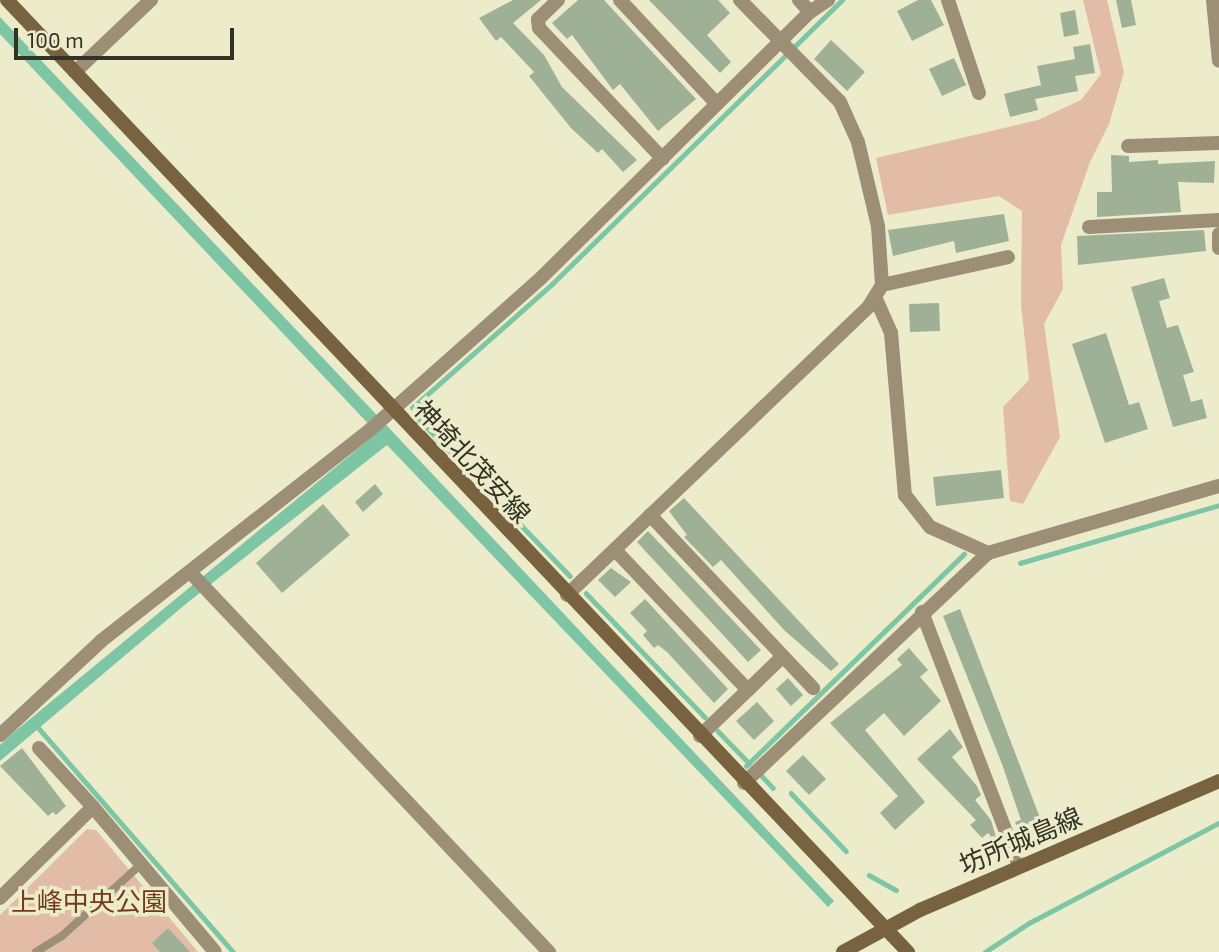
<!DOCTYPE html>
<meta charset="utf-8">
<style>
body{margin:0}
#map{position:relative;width:1219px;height:952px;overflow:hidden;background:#ececcb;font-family:"Exo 2","Noto Sans JP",sans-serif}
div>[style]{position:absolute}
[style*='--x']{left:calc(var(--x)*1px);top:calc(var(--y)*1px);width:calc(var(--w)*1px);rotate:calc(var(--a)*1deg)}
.green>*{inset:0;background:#e2bca7}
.water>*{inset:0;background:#7ec5a5}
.stream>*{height:4.5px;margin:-2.25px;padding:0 2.25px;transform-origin:2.25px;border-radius:2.25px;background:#7ec5a5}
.building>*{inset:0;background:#9eb196}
.service>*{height:8px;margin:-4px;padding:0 4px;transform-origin:4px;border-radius:4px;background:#9d8e76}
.minor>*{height:14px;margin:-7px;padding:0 7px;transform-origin:7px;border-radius:7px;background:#9d8e76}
.secondary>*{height:14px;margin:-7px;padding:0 7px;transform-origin:7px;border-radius:7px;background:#79623f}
span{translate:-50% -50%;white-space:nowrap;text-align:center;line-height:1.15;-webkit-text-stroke:7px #ececcb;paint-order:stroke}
.street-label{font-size:26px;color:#323225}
.park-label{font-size:26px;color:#723a16}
.scale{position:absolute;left:14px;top:28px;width:220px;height:32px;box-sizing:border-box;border:4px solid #323225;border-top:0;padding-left:9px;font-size:21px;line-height:24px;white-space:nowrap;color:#323225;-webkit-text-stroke:5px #ececcb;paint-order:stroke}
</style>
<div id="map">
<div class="green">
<div style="clip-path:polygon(1083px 0,1107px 0,1124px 72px,1109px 124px,1090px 162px,1061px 245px,1063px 289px,1044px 324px,1060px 437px,1023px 504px,1010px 501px,1003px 407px,1029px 380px,1021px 303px,1022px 211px,999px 196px,888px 215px,876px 158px,1038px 120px,1081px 100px,1101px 74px)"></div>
<div style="clip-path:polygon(87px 829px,96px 830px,198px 952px,0 952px,0 915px)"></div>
</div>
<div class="water">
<div style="clip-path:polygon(0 17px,390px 429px,834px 901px,828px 907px,387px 445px,187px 603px,0 761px,0 745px,13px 733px,377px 433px,0 34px)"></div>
</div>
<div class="stream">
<div style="--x:412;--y:408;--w:187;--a:-41.5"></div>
<div style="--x:552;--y:284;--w:406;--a:-44.4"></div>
<div style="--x:418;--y:418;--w:219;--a:46.1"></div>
<div style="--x:1020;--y:563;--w:207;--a:-16.2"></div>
<div style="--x:586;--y:593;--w:172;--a:46.2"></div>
<div style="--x:36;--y:725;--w:301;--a:49"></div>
<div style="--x:718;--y:731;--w:45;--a:45.9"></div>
<div style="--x:746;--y:766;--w:304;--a:-44.2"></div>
<div style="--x:762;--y:776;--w:16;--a:47"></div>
<div style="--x:791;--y:793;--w:80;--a:46.5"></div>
<div style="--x:869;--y:875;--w:31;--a:29"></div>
<div style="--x:985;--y:952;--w:53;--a:-33.4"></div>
<div style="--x:1029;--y:923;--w:215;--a:-27.8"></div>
</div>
<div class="building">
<div style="clip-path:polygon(513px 0,541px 0,513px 23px,544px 55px,562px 87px,637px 160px,623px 172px,602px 149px,598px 153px,571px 128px,529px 76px,534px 72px,501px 37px,496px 41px,479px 18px)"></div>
<div style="clip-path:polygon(578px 0,604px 0,696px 99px,658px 131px,620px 84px,613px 90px,572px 35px,567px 39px,552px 23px)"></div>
<div style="clip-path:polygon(649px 0,718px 0,730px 13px,707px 35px,731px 62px,720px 73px)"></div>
<div style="clip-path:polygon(918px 0,931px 0,944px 25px,912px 41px,897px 11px)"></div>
<div style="clip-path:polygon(1116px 0,1131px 0,1136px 25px,1122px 28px)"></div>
<div style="clip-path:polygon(1075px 10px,1079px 34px,1064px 37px,1060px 13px)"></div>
<div style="clip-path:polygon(831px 40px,865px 72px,847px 91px,814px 59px)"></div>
<div style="clip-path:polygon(1090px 44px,1095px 73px,1075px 76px,1078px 91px,1035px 99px,1038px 110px,1010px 117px,1004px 94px,1041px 85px,1037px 66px,1075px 59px,1073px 47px)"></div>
<div style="clip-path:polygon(954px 58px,966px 85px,942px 96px,929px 69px)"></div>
<div style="clip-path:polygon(1111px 155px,1129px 156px,1129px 162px,1158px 160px,1158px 164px,1215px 161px,1214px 183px,1178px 182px,1181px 212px,1097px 217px,1097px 192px,1112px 192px)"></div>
<div style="clip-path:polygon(1004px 214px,1009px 241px,956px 253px,954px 241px,893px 256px,888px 230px)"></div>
<div style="clip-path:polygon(1204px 230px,1206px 251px,1078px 265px,1077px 236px)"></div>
<div style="clip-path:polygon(1164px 278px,1170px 298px,1159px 301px,1167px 328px,1178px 325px,1194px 372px,1183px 375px,1191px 402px,1202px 399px,1207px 418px,1173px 427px,1131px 287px)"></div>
<div style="clip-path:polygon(939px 303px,940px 331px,910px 332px,909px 304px)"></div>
<div style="clip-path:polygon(1106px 333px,1129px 405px,1139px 402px,1148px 429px,1105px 443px,1072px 344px)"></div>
<div style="clip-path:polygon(1001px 470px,1004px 498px,936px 506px,933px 477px)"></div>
<div style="clip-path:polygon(375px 484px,383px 494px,363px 512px,355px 502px)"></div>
<div style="clip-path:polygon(684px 498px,839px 664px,831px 671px,784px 630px,721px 560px,713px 567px,684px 537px,687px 535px,669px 511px)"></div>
<div style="clip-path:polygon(323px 504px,350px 535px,282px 593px,256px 563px)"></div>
<div style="clip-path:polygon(648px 531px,761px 650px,748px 662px,637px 542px)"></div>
<div style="clip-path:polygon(611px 568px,631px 582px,615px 597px,598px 580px)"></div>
<div style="clip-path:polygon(645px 599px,728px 689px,714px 703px,667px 652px,658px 645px,654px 648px,643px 635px,647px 631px,630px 613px)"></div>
<div style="clip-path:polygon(960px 609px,1045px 831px,1022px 839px,1015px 822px,1021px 820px,1002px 764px,943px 616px)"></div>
<div style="clip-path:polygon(909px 648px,928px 670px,920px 677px,941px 701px,904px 736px,884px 713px,865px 730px,925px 802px,895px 830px,880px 813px,898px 796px,830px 723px,902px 665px,897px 659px)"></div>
<div style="clip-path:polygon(788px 678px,803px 695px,791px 706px,776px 689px)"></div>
<div style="clip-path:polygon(757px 702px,774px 721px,754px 740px,736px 721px)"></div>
<div style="clip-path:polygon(950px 729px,963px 747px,952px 757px,977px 786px,981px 795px,975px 800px,991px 820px,998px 844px,988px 833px,982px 838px,970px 825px,976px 820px,917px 759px)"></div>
<div style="clip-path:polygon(22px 748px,66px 806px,56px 815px,53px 812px,48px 816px,0 766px)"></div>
<div style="clip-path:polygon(803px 755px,826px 779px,809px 795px,786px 771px)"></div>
<div style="clip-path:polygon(168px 928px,190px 952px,160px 952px,152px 943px)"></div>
</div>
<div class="service">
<div style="--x:36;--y:952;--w:31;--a:-32"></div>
<div style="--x:62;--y:936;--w:107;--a:-42.3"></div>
</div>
<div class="minor">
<div style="--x:558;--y:0;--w:28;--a:136"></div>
<div style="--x:538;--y:19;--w:9;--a:84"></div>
<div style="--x:539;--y:28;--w:180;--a:46.6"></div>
<div style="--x:620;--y:0;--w:142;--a:47"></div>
<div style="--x:799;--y:0;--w:16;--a:47"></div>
<div style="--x:948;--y:0;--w:98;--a:71.6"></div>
<div style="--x:1213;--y:0;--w:61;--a:84.4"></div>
<div style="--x:75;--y:72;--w:105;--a:-43.5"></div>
<div style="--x:1128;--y:146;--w:91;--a:-1.9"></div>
<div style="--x:1089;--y:227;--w:130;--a:-3.1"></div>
<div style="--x:1219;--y:234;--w:14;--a:90"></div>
<div style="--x:882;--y:285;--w:129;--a:-12.5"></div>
<div style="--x:876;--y:299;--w:37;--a:66"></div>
<div style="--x:891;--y:333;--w:163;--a:85.1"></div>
<div style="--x:905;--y:495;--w:41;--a:52"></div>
<div style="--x:930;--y:527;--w:64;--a:24.1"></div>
<div style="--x:650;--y:515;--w:238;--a:46.7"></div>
<div style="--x:615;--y:550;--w:193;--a:46.5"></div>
<div style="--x:190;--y:572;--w:523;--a:46.63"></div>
<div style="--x:567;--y:595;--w:418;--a:-43.7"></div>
<div style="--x:869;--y:306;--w:25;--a:-58"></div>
<div style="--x:882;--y:285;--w:59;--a:-93.9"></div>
<div style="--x:878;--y:226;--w:86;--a:-103.4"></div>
<div style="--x:858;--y:142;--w:44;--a:-114.2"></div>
<div style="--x:840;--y:102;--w:143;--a:-134.4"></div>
<div style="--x:922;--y:612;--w:272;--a:69.1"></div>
<div style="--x:0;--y:735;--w:138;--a:-42.9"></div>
<div style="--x:101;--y:641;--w:343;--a:-38.1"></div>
<div style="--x:371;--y:429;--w:227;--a:-41.6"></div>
<div style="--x:541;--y:278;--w:378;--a:-44.7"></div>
<div style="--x:810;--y:12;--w:22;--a:-34"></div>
<div style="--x:700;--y:736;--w:115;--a:-43.9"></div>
<div style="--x:39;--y:748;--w:80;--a:47.5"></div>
<div style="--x:744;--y:783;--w:335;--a:-43.3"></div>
<div style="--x:988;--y:553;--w:241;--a:-16.2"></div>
<div style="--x:0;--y:898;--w:130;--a:-44.4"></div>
<div style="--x:93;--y:807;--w:189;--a:49.9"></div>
</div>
<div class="secondary">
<div style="--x:7;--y:0;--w:1311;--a:46.58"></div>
<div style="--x:843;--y:952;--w:88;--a:-28.6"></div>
<div style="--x:920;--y:910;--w:326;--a:-23.3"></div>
</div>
<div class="street-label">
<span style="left:473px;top:461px;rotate:47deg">神埼北茂安線</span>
<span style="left:1020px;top:840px;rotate:-23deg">坊所城島線</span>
</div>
<div class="park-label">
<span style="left:89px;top:901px">上峰中央公園</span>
</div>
<div class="scale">100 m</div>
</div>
